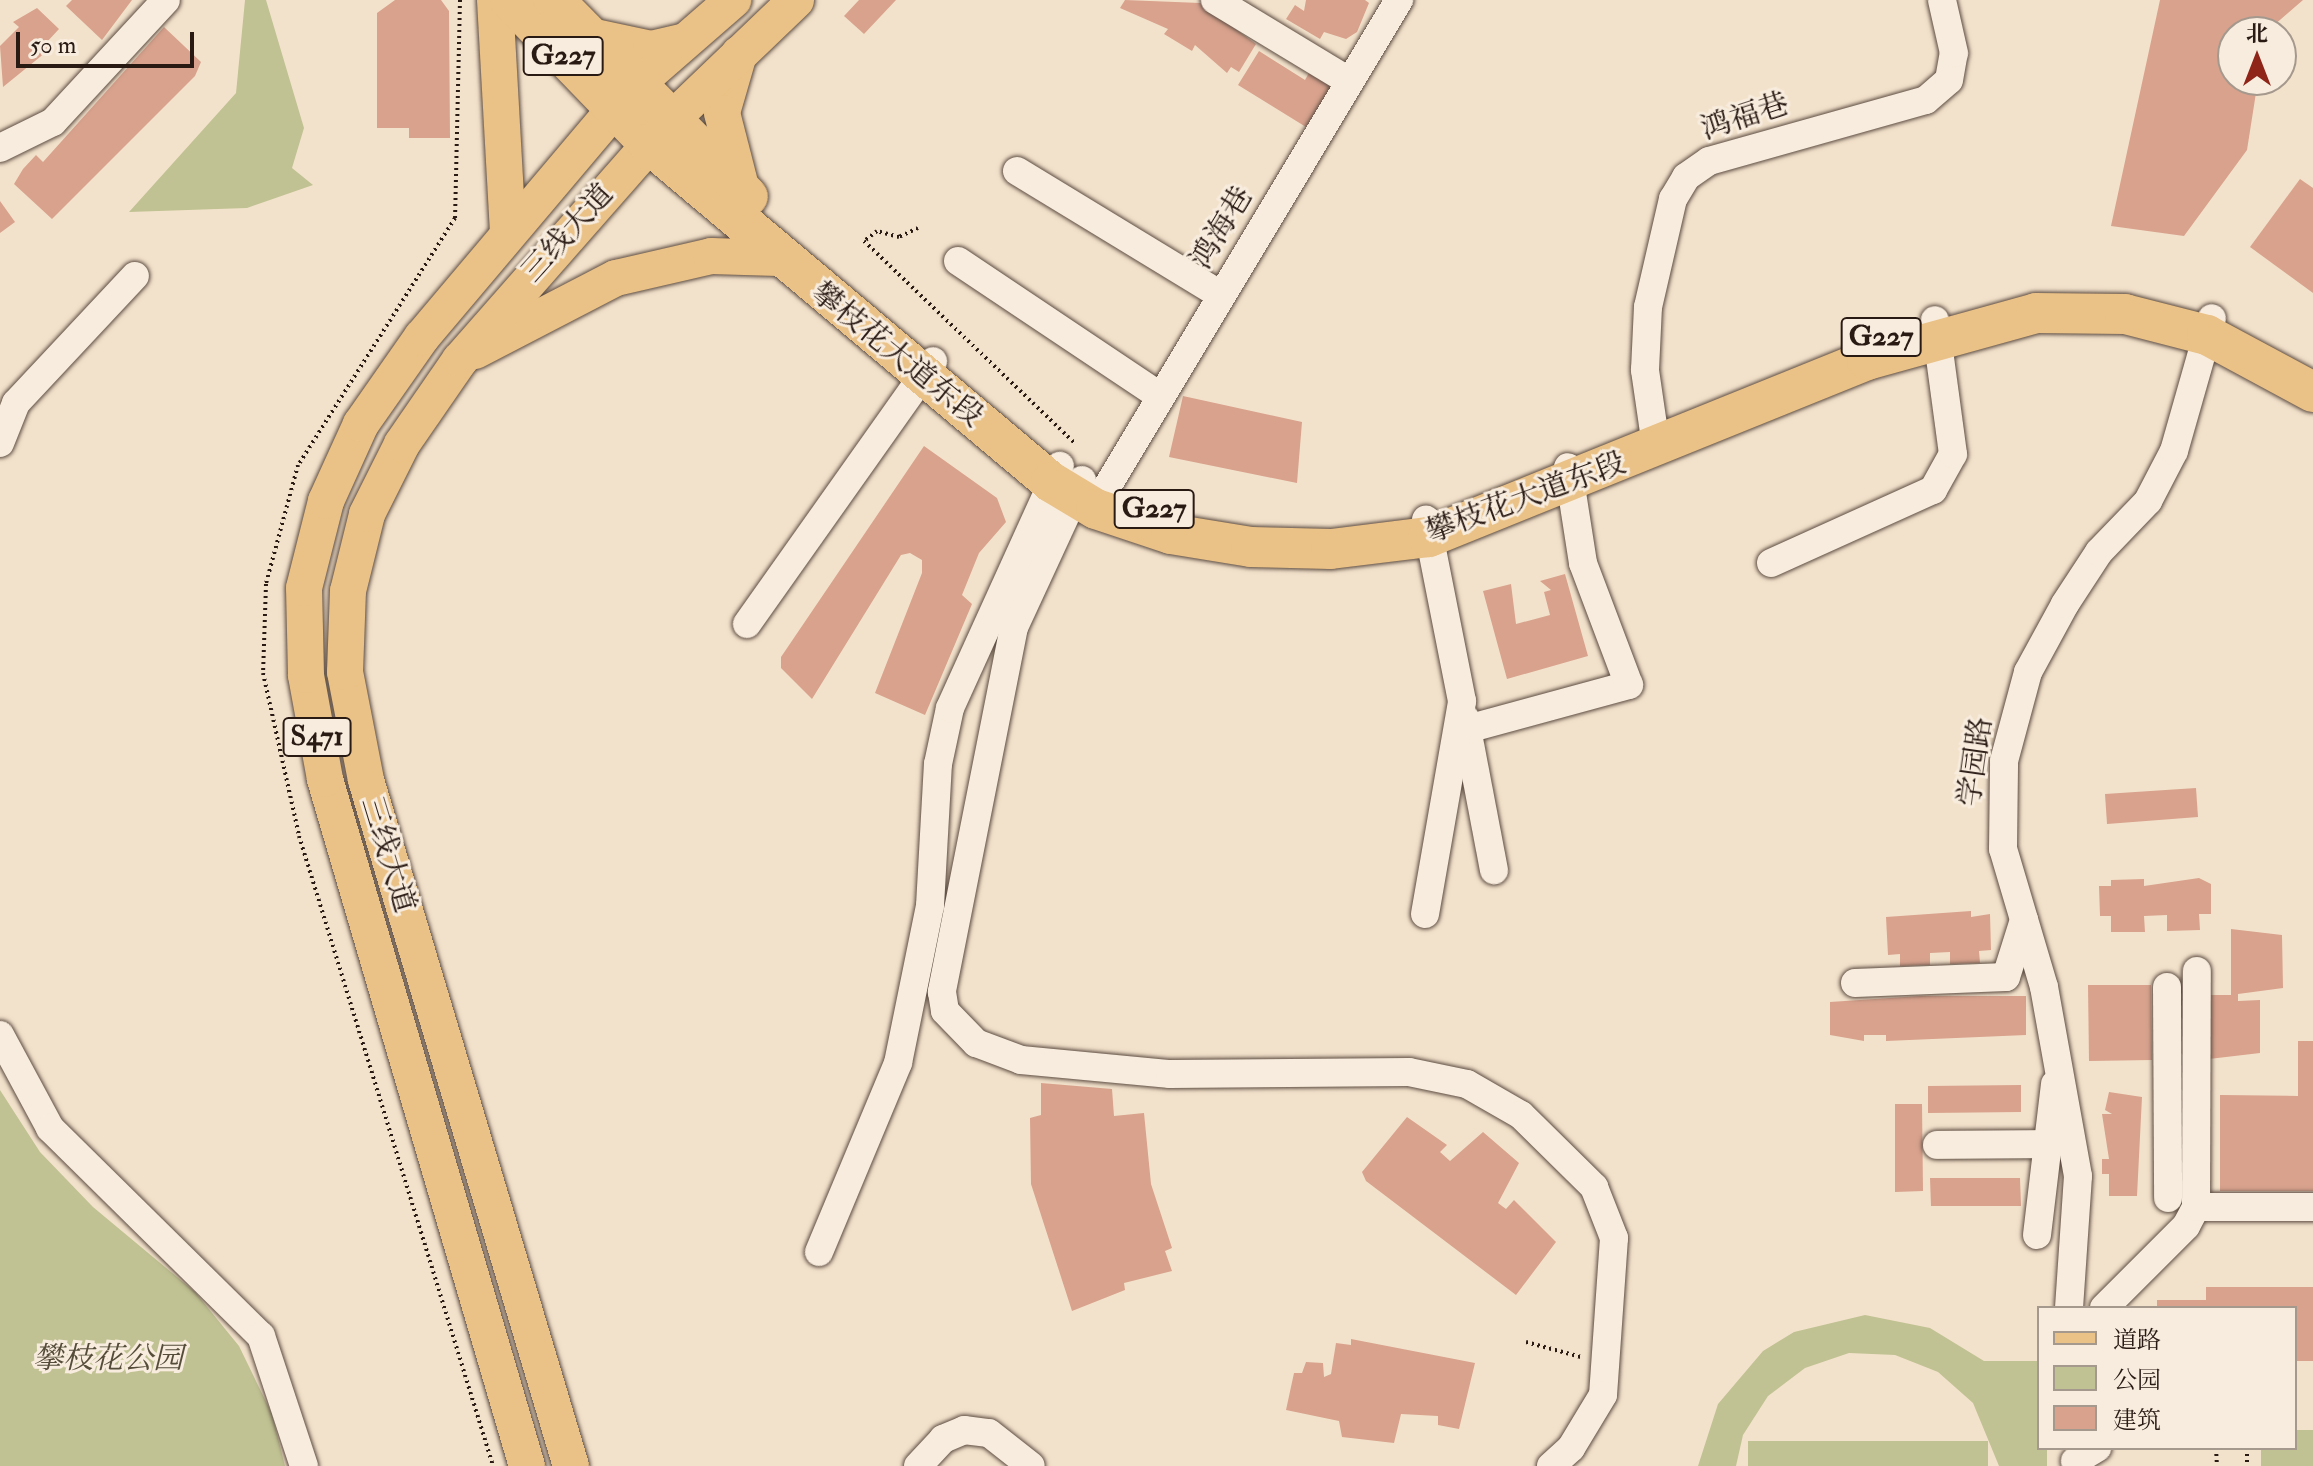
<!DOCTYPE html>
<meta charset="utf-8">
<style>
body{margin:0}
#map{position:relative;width:2313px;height:1466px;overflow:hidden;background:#f3e2cb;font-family:"IM FELL Double Pica","Noto Serif SC",serif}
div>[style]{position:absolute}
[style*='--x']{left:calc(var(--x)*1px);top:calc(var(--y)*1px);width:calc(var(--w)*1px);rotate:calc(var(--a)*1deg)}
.green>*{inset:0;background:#c0c293}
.building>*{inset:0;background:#d8a28d}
.path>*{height:4px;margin-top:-2px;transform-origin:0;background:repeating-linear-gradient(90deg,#291a14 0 2px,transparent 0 6px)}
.roads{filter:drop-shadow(0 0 2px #5c4c42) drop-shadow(0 0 2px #5c4c42)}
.minor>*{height:28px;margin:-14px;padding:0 14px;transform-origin:14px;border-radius:14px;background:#f7ecdd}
.major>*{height:36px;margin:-18px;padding:0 18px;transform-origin:18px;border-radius:18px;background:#eac186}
.highway>*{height:40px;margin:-20px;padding:0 20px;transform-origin:20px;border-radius:20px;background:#eac186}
span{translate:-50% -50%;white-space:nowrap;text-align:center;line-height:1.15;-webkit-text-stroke:6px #f7ecdd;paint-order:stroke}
.shield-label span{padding:2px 6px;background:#f7ecdd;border:2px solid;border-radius:6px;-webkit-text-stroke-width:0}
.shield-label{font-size:28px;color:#291a14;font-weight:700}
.street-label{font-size:30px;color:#291a14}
.park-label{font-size:30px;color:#564c3a;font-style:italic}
.legend{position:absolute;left:2037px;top:1306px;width:260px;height:144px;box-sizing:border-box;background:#f7ecdd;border:2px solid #a5988d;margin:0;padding:10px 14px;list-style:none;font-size:24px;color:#291a14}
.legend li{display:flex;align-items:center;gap:16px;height:40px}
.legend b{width:40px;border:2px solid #a5988d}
.north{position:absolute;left:2217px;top:16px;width:80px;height:80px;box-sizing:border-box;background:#f7ecdd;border:2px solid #a5988d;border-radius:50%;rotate:0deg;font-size:22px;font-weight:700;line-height:32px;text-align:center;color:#291a14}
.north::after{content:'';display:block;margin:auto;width:28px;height:36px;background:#8f2418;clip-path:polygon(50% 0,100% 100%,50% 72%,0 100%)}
.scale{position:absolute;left:16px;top:32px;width:178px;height:36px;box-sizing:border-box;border:4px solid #291a14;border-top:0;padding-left:10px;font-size:24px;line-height:28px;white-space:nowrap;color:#291a14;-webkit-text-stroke:6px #f7ecdd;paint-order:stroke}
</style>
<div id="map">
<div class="green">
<div style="clip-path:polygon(245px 0,266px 0,304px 128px,292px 168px,313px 185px,247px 208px,129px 212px,236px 93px)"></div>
<div style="clip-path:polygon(0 1090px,40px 1152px,93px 1207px,195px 1292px,239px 1346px,272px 1414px,285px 1466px,0 1466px)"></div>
<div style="clip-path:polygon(1865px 1315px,1930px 1328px,1984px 1361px,2039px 1361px,2039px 1448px,2047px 1448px,2047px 1466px,1999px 1466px,1973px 1403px,1938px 1372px,1895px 1355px,1849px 1353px,1805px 1368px,1768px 1396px,1743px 1435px,1736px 1466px,1698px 1466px,1718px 1404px,1763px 1351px,1794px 1332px)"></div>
<div style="clip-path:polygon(2295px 1430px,2313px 1430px,2313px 1466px,2261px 1466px,2261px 1448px,2295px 1448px)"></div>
<div style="clip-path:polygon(1748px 1441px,1988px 1441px,1988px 1466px,1748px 1466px)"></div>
</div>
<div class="building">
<div style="clip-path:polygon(72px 0,132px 0,102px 40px,66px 6px)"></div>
<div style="clip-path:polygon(395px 0,441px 0,449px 11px,450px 138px,409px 138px,409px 128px,377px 128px,377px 13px)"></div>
<div style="clip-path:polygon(859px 0,896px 0,864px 34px,844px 16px)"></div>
<div style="clip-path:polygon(1125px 0,1200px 3px,1256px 44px,1239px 72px,1231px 67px,1227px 73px,1195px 45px,1192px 51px,1164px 34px,1168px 29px,1120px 8px)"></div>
<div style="clip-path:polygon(1306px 0,1365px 0,1369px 3px,1357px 32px,1346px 39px,1324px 32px,1320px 39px,1286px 19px,1295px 5px,1304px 11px)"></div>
<div style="clip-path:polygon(2160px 0,2303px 0,2266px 32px,2233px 32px,2233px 80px,2258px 80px,2247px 150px,2184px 236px,2111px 226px)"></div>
<div style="clip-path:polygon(37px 8px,59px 29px,46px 43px,51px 48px,3px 87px,0 46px,19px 27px,13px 22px)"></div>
<div style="clip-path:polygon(164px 27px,201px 62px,195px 76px,52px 219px,14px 184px,23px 169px,36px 155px,43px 162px)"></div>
<div style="clip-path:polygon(1259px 51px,1305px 80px,1310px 71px,1332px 85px,1306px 127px,1238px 85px)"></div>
<div style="clip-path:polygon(2300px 179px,2313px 188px,2313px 293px,2250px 247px)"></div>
<div style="clip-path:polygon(0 201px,15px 222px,0 233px)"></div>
<div style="clip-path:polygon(1183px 396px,1302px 422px,1297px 483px,1169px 457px)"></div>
<div style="clip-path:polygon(924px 446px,997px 498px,1006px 522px,979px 553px,962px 595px,972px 604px,925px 715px,875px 693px,922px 573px,922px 560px,910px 553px,901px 555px,812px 699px,781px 668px,781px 657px)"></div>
<div style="clip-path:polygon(1565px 574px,1588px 656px,1507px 679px,1483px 591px,1511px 584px,1516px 624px,1550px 615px,1544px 592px,1551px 590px,1540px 581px)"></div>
<div style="clip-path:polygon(2196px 788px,2198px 817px,2107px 824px,2105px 794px)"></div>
<div style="clip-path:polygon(2199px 878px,2211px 884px,2211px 914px,2199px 914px,2200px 930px,2167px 931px,2167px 915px,2144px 916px,2145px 932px,2111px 932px,2111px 916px,2100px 916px,2099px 886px,2111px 886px,2111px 880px,2144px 879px,2144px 886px)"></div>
<div style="clip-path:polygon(1971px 911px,1971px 917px,1990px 914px,1991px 950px,1979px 951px,1980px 963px,1950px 964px,1950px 952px,1930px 953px,1930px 965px,1900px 966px,1900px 954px,1888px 955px,1886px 917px)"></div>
<div style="clip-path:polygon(2231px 929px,2282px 935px,2283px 988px,2238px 994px,2238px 1001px,2260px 1000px,2260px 1053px,2209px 1059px,2209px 995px,2231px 995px)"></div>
<div style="clip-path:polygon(2088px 985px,2151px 985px,2152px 1060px,2089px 1061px)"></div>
<div style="clip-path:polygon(1920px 996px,2026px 996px,2026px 1035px,1886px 1041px,1886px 1035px,1864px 1035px,1864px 1041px,1830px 1035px,1830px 1002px)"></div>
<div style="clip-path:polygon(2298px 1041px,2313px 1041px,2313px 1191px,2220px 1191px,2220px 1095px,2298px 1096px)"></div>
<div style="clip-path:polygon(1041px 1083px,1112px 1089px,1114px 1116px,1144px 1113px,1151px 1184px,1172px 1248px,1165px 1251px,1172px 1271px,1124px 1283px,1125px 1290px,1072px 1311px,1031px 1184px,1030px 1118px,1041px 1115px)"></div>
<div style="clip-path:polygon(2021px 1085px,2021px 1112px,1928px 1113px,1928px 1086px)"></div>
<div style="clip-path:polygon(2109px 1092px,2142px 1097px,2137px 1196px,2109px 1196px,2109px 1174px,2102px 1174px,2102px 1159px,2109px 1159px,2102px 1114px,2112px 1114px,2105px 1110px)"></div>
<div style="clip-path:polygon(1895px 1104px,1922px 1104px,1923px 1191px,1895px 1192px)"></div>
<div style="clip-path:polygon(1407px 1117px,1447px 1145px,1440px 1152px,1450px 1161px,1483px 1132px,1519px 1163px,1498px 1203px,1506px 1209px,1514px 1200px,1556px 1242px,1516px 1295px,1366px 1181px,1362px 1172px)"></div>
<div style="clip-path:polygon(1930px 1178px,2020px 1178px,2021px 1206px,1931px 1206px)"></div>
<div style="clip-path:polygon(2206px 1287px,2313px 1287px,2313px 1361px,2295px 1361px,2295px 1308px,2157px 1308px,2157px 1300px,2206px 1300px)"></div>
<div style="clip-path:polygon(1351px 1339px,1475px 1363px,1459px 1429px,1438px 1425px,1438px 1416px,1401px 1414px,1394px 1443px,1342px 1437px,1339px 1421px,1286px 1410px,1294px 1373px,1302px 1373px,1306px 1362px,1323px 1363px,1324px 1377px,1331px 1374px,1336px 1343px,1351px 1345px)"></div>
</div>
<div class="path">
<div style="--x:460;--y:0;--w:218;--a:91.3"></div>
<div style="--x:455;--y:218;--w:293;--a:122.4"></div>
<div style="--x:298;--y:465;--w:123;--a:105.1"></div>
<div style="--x:266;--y:584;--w:89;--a:91.9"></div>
<div style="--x:263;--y:673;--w:167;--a:77.5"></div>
<div style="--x:299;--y:836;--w:659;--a:72.88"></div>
<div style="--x:918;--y:228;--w:21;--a:155"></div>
<div style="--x:899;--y:237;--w:23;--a:-165"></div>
<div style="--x:877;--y:231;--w:16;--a:142"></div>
<div style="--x:864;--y:241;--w:292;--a:43.8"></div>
<div style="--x:1526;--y:1342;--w:57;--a:15.3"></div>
<div style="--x:2216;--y:1448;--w:18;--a:87"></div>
<div style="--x:2247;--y:1448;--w:18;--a:90"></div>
</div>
<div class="roads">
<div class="minor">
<div style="--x:1215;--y:0;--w:157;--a:31.2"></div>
<div style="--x:0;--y:148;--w:59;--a:-26.1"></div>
<div style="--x:53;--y:122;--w:166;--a:-47.2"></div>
<div style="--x:1017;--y:171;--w:239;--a:31.3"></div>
<div style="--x:958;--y:261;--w:244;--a:33.8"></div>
<div style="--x:1654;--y:432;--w:63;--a:-98.3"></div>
<div style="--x:1645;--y:370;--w:63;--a:-87.3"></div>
<div style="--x:1648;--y:307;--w:111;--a:-77"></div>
<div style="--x:1673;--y:199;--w:26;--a:-59"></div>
<div style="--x:1686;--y:177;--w:28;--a:-35"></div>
<div style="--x:1709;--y:161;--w:225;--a:-15.7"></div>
<div style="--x:1926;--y:100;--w:30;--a:-41"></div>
<div style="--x:1949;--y:80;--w:27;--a:-80"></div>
<div style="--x:1954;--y:53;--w:54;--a:-102.8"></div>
<div style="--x:0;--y:443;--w:43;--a:-68.2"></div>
<div style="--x:16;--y:403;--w:174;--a:-46.9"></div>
<div style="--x:1082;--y:480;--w:162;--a:114.8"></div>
<div style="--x:1014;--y:627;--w:372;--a:101.2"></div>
<div style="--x:942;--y:992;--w:19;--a:81"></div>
<div style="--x:945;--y:1011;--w:45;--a:45.9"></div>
<div style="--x:976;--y:1043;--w:48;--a:20.7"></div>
<div style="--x:1021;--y:1060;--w:150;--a:5.4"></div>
<div style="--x:1170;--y:1074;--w:239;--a:-0.5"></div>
<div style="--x:1409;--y:1072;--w:59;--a:11.7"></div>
<div style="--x:1467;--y:1084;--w:62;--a:29.9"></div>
<div style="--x:1521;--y:1115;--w:103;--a:44.6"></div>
<div style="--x:1594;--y:1187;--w:55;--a:68.6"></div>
<div style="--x:1614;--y:1238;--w:157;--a:94"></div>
<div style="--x:1603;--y:1395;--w:62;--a:121.1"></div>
<div style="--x:1571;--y:1448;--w:27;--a:138"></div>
<div style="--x:1104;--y:492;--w:574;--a:-59.05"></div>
<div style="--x:1771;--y:563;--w:178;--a:-24.3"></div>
<div style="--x:1933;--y:490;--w:41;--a:-60.9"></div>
<div style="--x:1953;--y:454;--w:135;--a:-97.7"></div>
<div style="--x:747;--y:624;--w:322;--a:-54.7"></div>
<div style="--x:1465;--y:718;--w:155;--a:79.2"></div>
<div style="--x:1467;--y:729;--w:168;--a:-15.2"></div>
<div style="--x:1629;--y:685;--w:130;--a:-110.7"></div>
<div style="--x:1583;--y:563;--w:97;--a:-98.9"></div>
<div style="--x:1425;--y:914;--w:216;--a:-80.1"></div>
<div style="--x:1462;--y:701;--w:185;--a:-101.2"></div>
<div style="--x:1855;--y:983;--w:151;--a:-2.3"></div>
<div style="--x:2006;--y:977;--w:60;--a:-72.5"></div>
<div style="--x:2167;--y:987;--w:211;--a:89.7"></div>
<div style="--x:0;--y:1035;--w:106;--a:61.7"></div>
<div style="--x:50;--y:1128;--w:296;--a:44.6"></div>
<div style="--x:261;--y:1336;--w:137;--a:71.7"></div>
<div style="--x:1937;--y:1145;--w:108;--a:-0.5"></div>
<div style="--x:2196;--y:1207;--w:117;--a:0"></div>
<div style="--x:2037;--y:1235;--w:152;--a:-83.2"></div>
<div style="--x:819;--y:1252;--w:205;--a:-67.3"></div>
<div style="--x:898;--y:1063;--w:160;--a:-78.5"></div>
<div style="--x:930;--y:906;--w:142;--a:-86.8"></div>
<div style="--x:938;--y:764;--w:57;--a:-77.9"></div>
<div style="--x:950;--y:708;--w:266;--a:-65.6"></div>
<div style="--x:2069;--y:1308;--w:132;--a:-86.1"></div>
<div style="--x:2078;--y:1176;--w:192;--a:-100.2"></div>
<div style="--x:2044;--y:987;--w:144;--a:-106.5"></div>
<div style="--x:2003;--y:849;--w:88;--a:-89.3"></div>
<div style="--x:2004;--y:761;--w:92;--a:-74.9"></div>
<div style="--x:2028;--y:672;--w:77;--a:-61.4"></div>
<div style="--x:2065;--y:604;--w:62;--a:-56.8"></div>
<div style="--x:2099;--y:552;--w:71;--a:-46.1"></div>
<div style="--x:2148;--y:501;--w:56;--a:-62.5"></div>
<div style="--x:2174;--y:451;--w:138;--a:-74.1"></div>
<div style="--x:2104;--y:1308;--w:116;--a:-45"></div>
<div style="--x:2186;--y:1226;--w:21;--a:-62"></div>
<div style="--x:2196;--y:1207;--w:236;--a:-89.8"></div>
<div style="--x:2075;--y:1461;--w:26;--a:-31"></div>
<div style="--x:918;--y:1466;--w:37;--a:-47"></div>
<div style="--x:943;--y:1439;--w:23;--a:-23"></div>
<div style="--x:964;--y:1430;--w:25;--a:7"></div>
<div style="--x:989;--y:1433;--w:53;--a:38.2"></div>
</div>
<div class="major">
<div style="--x:495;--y:0;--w:229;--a:86.8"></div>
<div style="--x:586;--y:35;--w:66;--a:12.2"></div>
<div style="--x:651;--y:49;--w:32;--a:-13"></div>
<div style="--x:739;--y:54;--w:61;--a:106.1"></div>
<div style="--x:722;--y:113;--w:81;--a:75.6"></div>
<div style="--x:475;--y:351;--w:159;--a:-27.4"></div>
<div style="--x:616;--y:278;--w:98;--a:-13"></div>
<div style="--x:711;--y:256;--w:67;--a:1.7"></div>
<div style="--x:527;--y:1466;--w:716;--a:-106.39"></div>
<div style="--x:325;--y:779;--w:106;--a:-100.4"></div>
<div style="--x:306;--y:675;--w:87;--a:-91.3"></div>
<div style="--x:304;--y:588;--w:90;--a:-75.8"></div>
<div style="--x:326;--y:501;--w:85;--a:-65.6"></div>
<div style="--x:361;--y:424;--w:106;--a:-55"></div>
<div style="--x:422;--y:337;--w:327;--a:-49.8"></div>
<div style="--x:633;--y:87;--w:133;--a:-41"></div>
<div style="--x:571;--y:1466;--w:716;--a:-106.64"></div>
<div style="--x:366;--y:780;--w:110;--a:-101"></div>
<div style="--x:345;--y:672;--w:81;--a:-87.9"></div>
<div style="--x:348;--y:591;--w:79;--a:-76.1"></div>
<div style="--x:367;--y:514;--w:78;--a:-63.4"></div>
<div style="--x:402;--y:444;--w:102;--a:-55.4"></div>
<div style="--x:460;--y:360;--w:317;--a:-48.7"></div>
<div style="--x:669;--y:122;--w:176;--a:-43.8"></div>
</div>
<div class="highway">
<div style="--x:510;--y:0;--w:200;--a:46"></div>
<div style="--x:649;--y:144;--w:525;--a:40.06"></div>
<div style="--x:1051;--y:482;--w:52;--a:31"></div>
<div style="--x:1096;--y:509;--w:79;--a:18.4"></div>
<div style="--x:1171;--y:534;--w:81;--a:9.2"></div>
<div style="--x:1251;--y:547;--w:80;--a:1.4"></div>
<div style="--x:1331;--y:549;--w:99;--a:-7"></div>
<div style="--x:1429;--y:537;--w:472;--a:-22"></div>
<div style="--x:1867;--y:360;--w:175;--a:-15.5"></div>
<div style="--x:2036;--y:313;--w:89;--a:0.6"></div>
<div style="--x:2125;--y:314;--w:85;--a:14.4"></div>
<div style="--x:2207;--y:335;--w:120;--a:28.3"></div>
<div style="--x:554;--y:0;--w:276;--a:45.4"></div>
</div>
</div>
<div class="shield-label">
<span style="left:563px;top:56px">G227</span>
<span style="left:1881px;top:337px">G227</span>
<span style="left:1154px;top:509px">G227</span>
<span style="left:317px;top:737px">S471</span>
</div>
<div class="street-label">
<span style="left:1745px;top:117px;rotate:-18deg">鸿福巷</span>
<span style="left:1222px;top:228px;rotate:-59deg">鸿海巷</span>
<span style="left:568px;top:233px;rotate:-48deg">三线大道</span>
<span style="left:897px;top:355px;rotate:39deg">攀枝花大道东段</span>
<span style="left:1526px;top:498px;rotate:-20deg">攀枝花大道东段</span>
<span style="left:1976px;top:762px;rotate:-82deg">学园路</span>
<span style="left:388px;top:855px;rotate:73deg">三线大道</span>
</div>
<div class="park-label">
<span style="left:108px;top:1359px">攀枝花公园</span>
</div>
<ul class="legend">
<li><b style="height:10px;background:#eac186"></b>道路</li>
<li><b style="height:22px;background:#c0c293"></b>公园</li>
<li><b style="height:22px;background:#d8a28d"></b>建筑</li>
</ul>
<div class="north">北</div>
<div class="scale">50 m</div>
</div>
